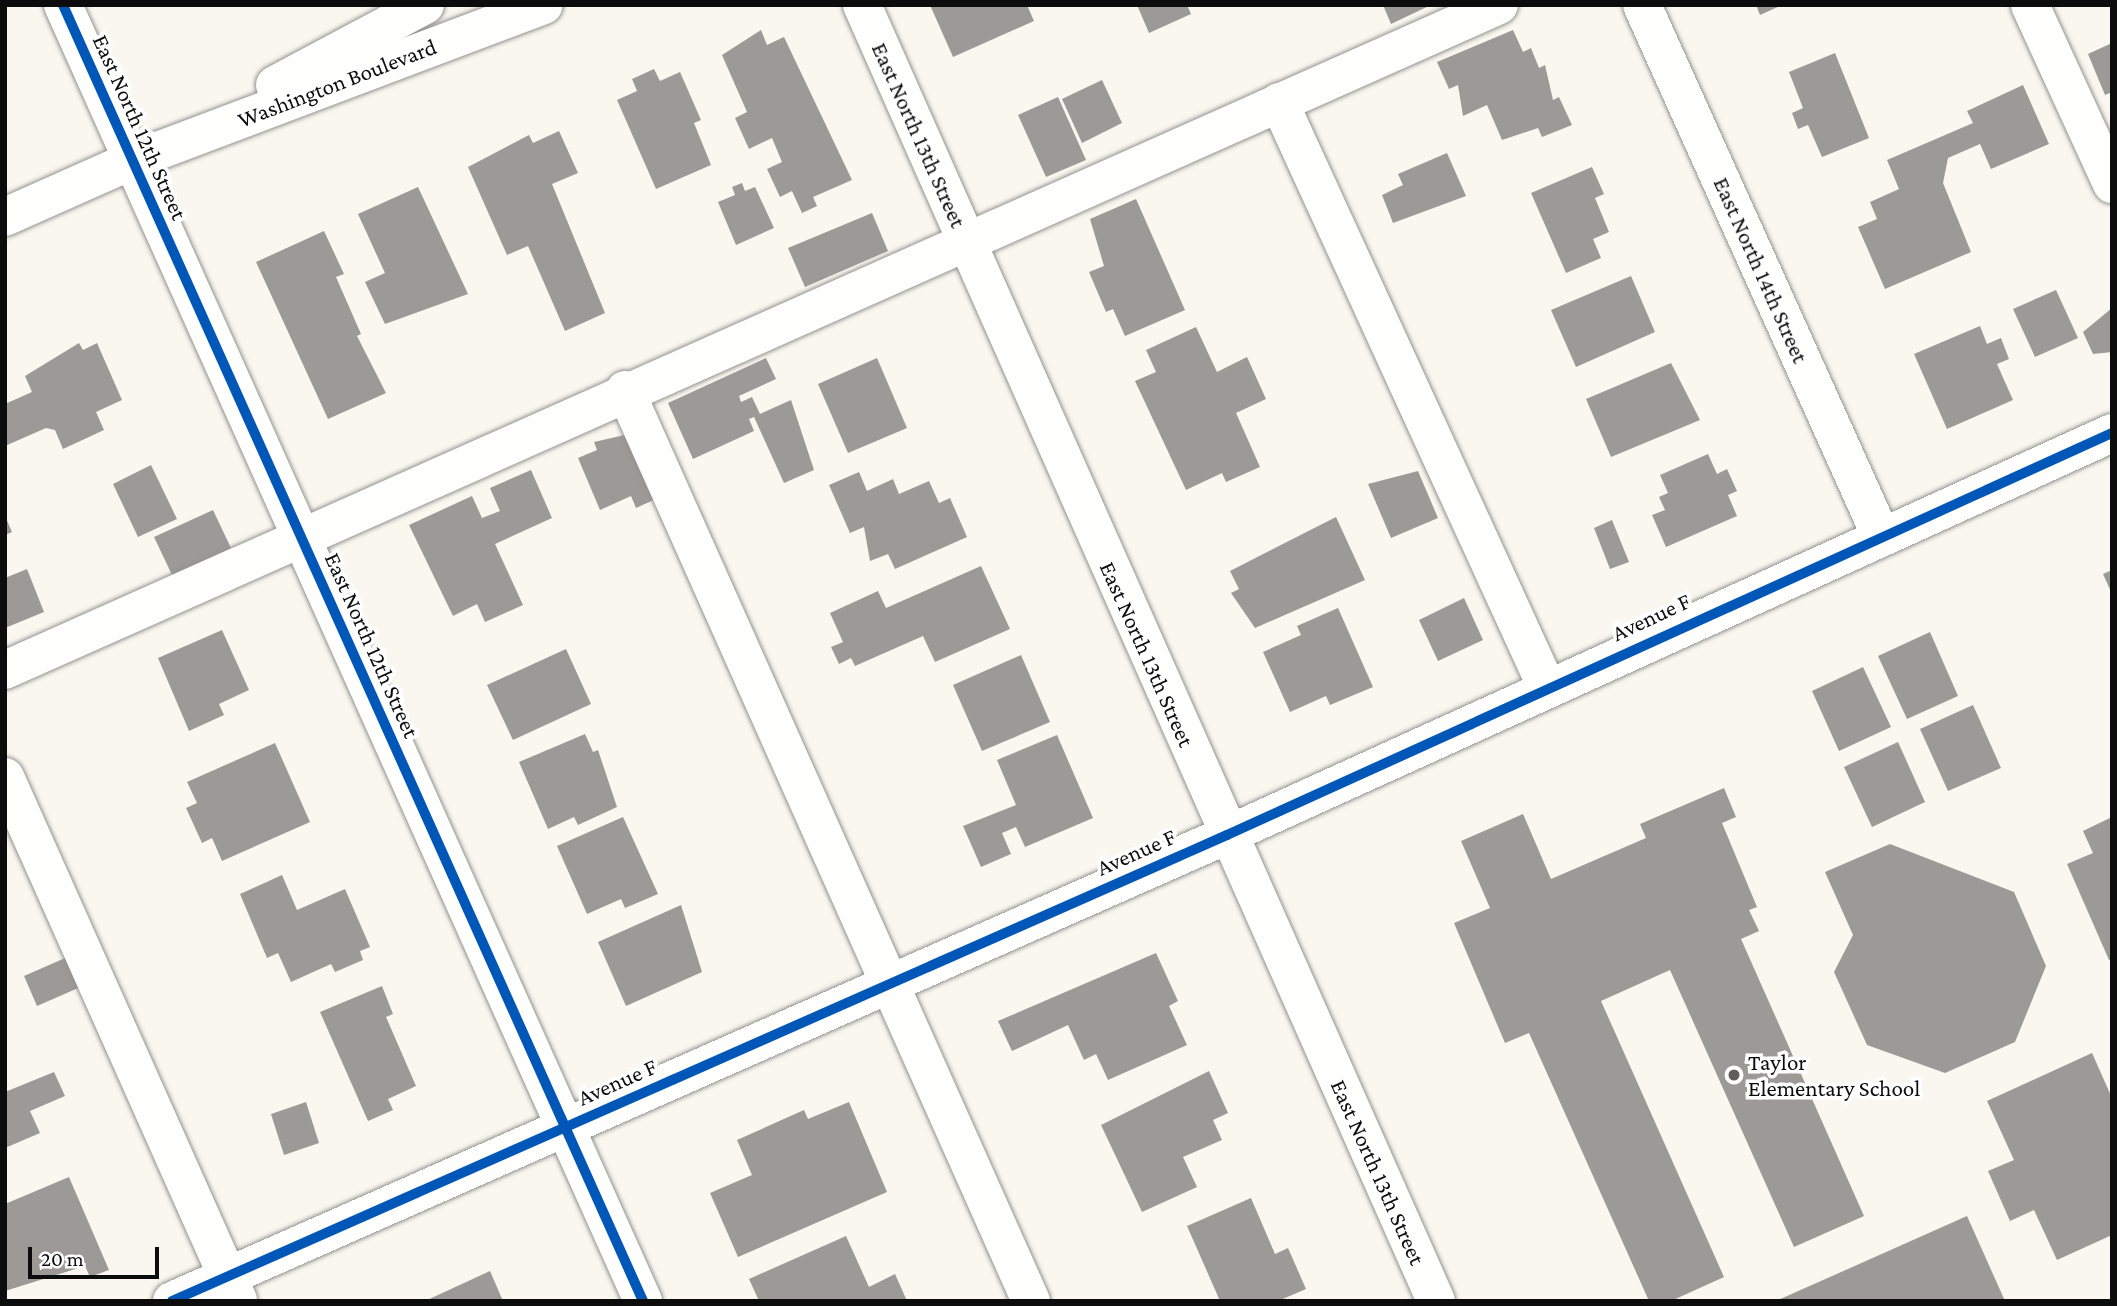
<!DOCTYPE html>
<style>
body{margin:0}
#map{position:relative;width:2117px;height:1306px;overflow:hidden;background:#f9f7f0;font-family:"Crimson Pro",serif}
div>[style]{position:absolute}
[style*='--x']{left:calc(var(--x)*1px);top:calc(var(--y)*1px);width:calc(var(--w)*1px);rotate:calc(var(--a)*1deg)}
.building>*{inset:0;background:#9c9a96}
.roads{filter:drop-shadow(0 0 2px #93928f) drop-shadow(0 0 2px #93928f)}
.minor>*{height:38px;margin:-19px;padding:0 19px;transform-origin:19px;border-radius:19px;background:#fefefd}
.cycleway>*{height:10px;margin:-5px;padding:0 5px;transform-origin:5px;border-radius:5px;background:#0057b8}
.dots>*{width:19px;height:19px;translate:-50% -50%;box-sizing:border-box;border:4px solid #fff;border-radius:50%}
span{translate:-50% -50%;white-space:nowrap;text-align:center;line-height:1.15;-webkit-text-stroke:7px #fff;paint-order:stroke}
.street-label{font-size:23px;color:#0c0c0c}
.poi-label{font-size:23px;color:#0c0c0c}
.left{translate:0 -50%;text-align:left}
.frame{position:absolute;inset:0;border:7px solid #0c0c0c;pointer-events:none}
.scale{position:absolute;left:28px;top:1247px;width:131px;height:32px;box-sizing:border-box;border:4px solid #0c0c0c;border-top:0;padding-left:9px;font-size:21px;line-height:24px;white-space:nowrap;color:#0c0c0c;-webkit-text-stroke:5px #fff;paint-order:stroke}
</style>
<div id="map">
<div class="building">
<div style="clip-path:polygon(930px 5px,1027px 5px,1034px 21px,953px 57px)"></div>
<div style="clip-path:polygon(1137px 5px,1187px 5px,1191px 14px,1149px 33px)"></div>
<div style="clip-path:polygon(1383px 5px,1431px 5px,1391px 24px)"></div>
<div style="clip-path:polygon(1756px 5px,1782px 5px,1760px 15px)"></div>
<div style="clip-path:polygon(761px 30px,767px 45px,784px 37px,852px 180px,813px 197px,817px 206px,802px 213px,792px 191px,780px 197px,767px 169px,782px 162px,772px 138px,749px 149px,735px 118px,747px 112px,722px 55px)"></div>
<div style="clip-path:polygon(1513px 30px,1523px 52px,1531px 48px,1539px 68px,1545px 65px,1553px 100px,1559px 97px,1572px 125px,1542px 137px,1538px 128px,1502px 140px,1487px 105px,1463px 116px,1458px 85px,1449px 89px,1437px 62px)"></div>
<div style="clip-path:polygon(2112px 43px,2112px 92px,2105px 95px,2088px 54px)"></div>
<div style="clip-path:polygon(1835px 53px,1869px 138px,1822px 157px,1808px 125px,1798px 129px,1792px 113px,1803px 108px,1789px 72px)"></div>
<div style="clip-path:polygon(654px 69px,660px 81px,680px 72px,701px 120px,694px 123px,711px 165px,656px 189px,617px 100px,637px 91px,632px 79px)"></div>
<div style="clip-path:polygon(1102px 80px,1122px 123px,1082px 143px,1062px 99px)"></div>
<div style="clip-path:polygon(2023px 85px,2049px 144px,1991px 169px,1980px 144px,1948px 158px,1943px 183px,1971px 252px,1885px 289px,1858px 227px,1877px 219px,1870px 202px,1899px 189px,1887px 160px,1973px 123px,1967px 111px)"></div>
<div style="clip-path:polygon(1058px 97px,1086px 160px,1046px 177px,1018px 115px)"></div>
<div style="clip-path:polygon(559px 131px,578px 173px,552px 184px,605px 313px,565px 331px,528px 246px,507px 255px,468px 167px,529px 135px,533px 143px)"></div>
<div style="clip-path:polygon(1447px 153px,1466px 196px,1393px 223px,1382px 195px,1403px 185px,1398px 174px)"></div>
<div style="clip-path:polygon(1592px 167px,1604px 194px,1595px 198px,1609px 232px,1593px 239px,1601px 258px,1566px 273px,1531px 193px)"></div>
<div style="clip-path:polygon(742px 183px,745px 191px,755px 187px,774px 228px,736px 245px,718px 202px,735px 195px,732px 187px)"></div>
<div style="clip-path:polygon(418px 187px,468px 294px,385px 324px,365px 282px,385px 273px,358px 214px)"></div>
<div style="clip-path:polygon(1136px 199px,1185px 310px,1125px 336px,1113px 309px,1106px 312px,1089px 272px,1104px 266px,1090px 219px)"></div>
<div style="clip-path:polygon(872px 213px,888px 251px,805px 287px,788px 248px)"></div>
<div style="clip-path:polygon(324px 231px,344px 274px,336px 277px,361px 334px,357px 336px,386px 393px,328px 419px,256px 262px)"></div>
<div style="clip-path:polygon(1631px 276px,1655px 332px,1576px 367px,1551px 310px)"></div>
<div style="clip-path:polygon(2056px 290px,2078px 338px,2035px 357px,2013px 309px)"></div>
<div style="clip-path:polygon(2112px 308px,2112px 352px,2093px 354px,2083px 332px)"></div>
<div style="clip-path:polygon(1980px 326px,1987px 344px,2001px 338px,2009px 359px,1997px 364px,2013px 400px,1947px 429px,1914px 354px)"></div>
<div style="clip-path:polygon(1196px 327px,1217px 372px,1247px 357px,1266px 399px,1236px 413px,1260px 467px,1226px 482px,1222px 473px,1186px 490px,1135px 381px,1156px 372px,1146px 350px)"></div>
<div style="clip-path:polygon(79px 343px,83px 350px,97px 343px,122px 400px,96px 412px,104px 430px,63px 449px,55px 430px,46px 428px,5px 446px,5px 404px,32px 392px,25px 376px)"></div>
<div style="clip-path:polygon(766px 358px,776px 379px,739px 396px,741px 402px,752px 397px,760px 414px,791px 400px,814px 470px,784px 483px,754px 417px,749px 419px,754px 431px,693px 459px,668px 403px)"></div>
<div style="clip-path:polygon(877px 358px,907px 428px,848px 453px,818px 384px)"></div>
<div style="clip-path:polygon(1671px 363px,1700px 420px,1611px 457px,1586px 399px)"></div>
<div style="clip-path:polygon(629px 434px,658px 498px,636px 508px,631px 496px,600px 510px,578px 458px,597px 450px,594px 442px)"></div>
<div style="clip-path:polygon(1708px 454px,1717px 474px,1727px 469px,1737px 491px,1728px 495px,1737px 516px,1666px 547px,1652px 515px,1665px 510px,1659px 497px,1668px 493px,1660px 475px)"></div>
<div style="clip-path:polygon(151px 465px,177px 519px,138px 537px,113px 484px)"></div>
<div style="clip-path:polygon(531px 470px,552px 518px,495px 544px,523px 605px,485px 622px,477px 604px,453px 616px,409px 525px,472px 496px,482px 518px,500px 511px,490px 488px)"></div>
<div style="clip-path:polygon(1418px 471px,1438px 518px,1391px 538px,1368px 484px)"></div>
<div style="clip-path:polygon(859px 472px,867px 491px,893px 479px,899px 494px,929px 481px,939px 503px,950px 498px,967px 537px,895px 569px,888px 554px,870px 561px,864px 527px,850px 533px,829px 485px)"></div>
<div style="clip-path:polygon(213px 510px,231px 548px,172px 575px,154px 537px)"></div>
<div style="clip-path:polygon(5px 516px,12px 532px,5px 535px)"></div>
<div style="clip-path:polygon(1336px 517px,1365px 580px,1255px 628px,1231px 593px,1239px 589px,1230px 571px)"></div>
<div style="clip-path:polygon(1612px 520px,1629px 562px,1610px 569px,1594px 528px)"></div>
<div style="clip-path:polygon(981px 566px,1010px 629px,935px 662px,923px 636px,855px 666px,851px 658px,839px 664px,831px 647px,843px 642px,830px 613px,878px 591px,886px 608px)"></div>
<div style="clip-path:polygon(27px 569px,44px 612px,5px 628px,5px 578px)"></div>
<div style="clip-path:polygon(2112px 570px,2112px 594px,2103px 574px)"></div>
<div style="clip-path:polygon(1464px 598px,1483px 640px,1438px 661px,1419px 620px)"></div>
<div style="clip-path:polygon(1338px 608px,1373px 687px,1330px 705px,1326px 696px,1290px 712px,1263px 652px,1301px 635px,1297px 626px)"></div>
<div style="clip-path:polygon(222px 630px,249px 690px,219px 704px,224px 715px,189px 731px,158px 658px)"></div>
<div style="clip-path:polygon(1930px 632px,1958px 696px,1907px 719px,1878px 656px)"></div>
<div style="clip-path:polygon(566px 649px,591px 704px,513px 740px,487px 685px)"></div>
<div style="clip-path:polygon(1021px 655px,1050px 722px,982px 751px,953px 685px)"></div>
<div style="clip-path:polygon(1863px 667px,1891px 727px,1839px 751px,1812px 691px)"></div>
<div style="clip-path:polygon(1973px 705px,2001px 768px,1948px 791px,1920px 729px)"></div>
<div style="clip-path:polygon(585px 734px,593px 752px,598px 750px,617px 807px,578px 825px,574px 817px,548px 829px,519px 762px)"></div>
<div style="clip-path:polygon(1057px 735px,1093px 818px,1025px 847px,1016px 827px,1002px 833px,1011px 854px,981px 867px,963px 826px,1016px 805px,997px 760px)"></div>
<div style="clip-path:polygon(1898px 742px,1925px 802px,1872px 827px,1844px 767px)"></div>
<div style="clip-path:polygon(275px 743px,310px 822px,222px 861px,212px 838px,202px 843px,186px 808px,197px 803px,187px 782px)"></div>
<div style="clip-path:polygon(1724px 788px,1736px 817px,1722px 823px,1757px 907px,1749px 910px,1759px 931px,1741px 939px,1864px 1216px,1794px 1247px,1670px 970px,1601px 1001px,1724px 1277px,1671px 1301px,1649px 1301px,1529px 1033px,1505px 1043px,1454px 923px,1490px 908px,1461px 841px,1523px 814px,1551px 879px,1646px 838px,1640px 824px)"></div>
<div style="clip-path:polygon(623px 817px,658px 894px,625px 908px,621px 899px,587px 914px,557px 846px)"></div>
<div style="clip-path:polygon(2112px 817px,2112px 959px,2109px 960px,2067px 864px,2093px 853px,2083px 831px)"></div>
<div style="clip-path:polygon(1890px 844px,2014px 892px,2046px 966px,2015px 1042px,1945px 1073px,1867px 1045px,1834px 972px,1853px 935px,1825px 872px)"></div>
<div style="clip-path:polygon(282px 875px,297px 910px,345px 889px,370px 947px,360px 951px,363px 960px,335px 972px,331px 964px,291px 982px,278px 953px,267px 958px,240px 894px)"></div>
<div style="clip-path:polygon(681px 905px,702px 972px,626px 1006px,598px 942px)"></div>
<div style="clip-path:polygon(1156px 953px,1178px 1001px,1169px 1006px,1187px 1045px,1108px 1080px,1096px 1054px,1084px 1060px,1068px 1025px,1012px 1051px,998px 1021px)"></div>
<div style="clip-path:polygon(72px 955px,85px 985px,37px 1006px,24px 976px)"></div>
<div style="clip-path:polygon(382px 986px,393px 1014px,386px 1017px,416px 1086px,388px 1099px,393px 1110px,368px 1121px,320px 1012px)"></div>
<div style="clip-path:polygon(2092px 1053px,2112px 1098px,2112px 1235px,2057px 1260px,2034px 1210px,2010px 1221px,1988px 1171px,2014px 1160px,1987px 1101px)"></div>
<div style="clip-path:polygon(1209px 1071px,1228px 1113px,1213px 1120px,1222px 1140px,1183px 1157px,1197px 1187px,1142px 1212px,1101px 1125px)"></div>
<div style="clip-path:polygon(54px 1072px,65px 1096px,30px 1111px,40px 1133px,5px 1148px,5px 1092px)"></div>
<div style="clip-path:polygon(306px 1102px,319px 1143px,284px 1155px,271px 1114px)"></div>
<div style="clip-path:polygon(849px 1102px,887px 1192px,738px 1257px,710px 1193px,752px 1175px,737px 1140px,804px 1110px,808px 1119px)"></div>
<div style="clip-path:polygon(69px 1177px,109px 1270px,90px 1277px,85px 1266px,5px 1291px,5px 1204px)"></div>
<div style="clip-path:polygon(1251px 1198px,1275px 1254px,1288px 1248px,1306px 1289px,1278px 1301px,1220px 1301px,1187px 1226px)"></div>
<div style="clip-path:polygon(1967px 1216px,2005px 1301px,1776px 1301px)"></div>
<div style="clip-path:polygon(846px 1236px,869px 1287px,895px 1274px,907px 1301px,759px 1301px,749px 1279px)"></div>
<div style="clip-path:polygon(490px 1271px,503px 1301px,425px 1301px)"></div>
</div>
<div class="roads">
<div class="minor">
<div style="--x:63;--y:5;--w:1420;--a:65.89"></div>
<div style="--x:862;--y:5;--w:1417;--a:66.11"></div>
<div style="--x:1642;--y:5;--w:582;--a:65.77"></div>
<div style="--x:2030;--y:5;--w:197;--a:65.4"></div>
<div style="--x:275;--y:85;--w:170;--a:-28.1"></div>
<div style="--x:1279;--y:102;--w:644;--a:65.42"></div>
<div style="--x:5;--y:217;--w:138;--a:-24"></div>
<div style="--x:131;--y:161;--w:441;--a:-20.7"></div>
<div style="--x:625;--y:390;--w:997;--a:65.98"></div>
<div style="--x:5;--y:670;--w:1635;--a:-23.99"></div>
<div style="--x:5;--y:777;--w:573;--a:65.99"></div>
<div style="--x:172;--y:1301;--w:1153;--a:-23.83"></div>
<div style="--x:1227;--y:835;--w:972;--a:-24.43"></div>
</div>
</div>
<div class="cycleway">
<div style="--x:63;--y:5;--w:1420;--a:65.89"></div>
<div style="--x:172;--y:1301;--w:1153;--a:-23.83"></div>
<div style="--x:1227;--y:835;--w:972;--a:-24.43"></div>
</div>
<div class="dots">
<div style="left:1734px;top:1075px;background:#5f5e5c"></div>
</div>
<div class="street-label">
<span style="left:337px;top:83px;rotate:-21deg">Washington Boulevard</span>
<span style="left:140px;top:127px;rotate:66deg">East North 12th Street</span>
<span style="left:919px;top:135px;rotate:66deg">East North 13th Street</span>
<span style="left:1761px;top:270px;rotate:66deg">East North 14th Street</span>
<span style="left:1651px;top:617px;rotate:-25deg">Avenue F</span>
<span style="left:372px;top:645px;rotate:66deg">East North 12th Street</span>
<span style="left:1147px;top:654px;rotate:66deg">East North 13th Street</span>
<span style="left:1136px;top:852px;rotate:-24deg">Avenue F</span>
<span style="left:617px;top:1082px;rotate:-24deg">Avenue F</span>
<span style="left:1378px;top:1172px;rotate:66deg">East North 13th Street</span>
</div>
<div class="poi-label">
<span class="left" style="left:1748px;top:1075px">Taylor<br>Elementary School</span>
</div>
<div class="frame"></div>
<div class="scale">20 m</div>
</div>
